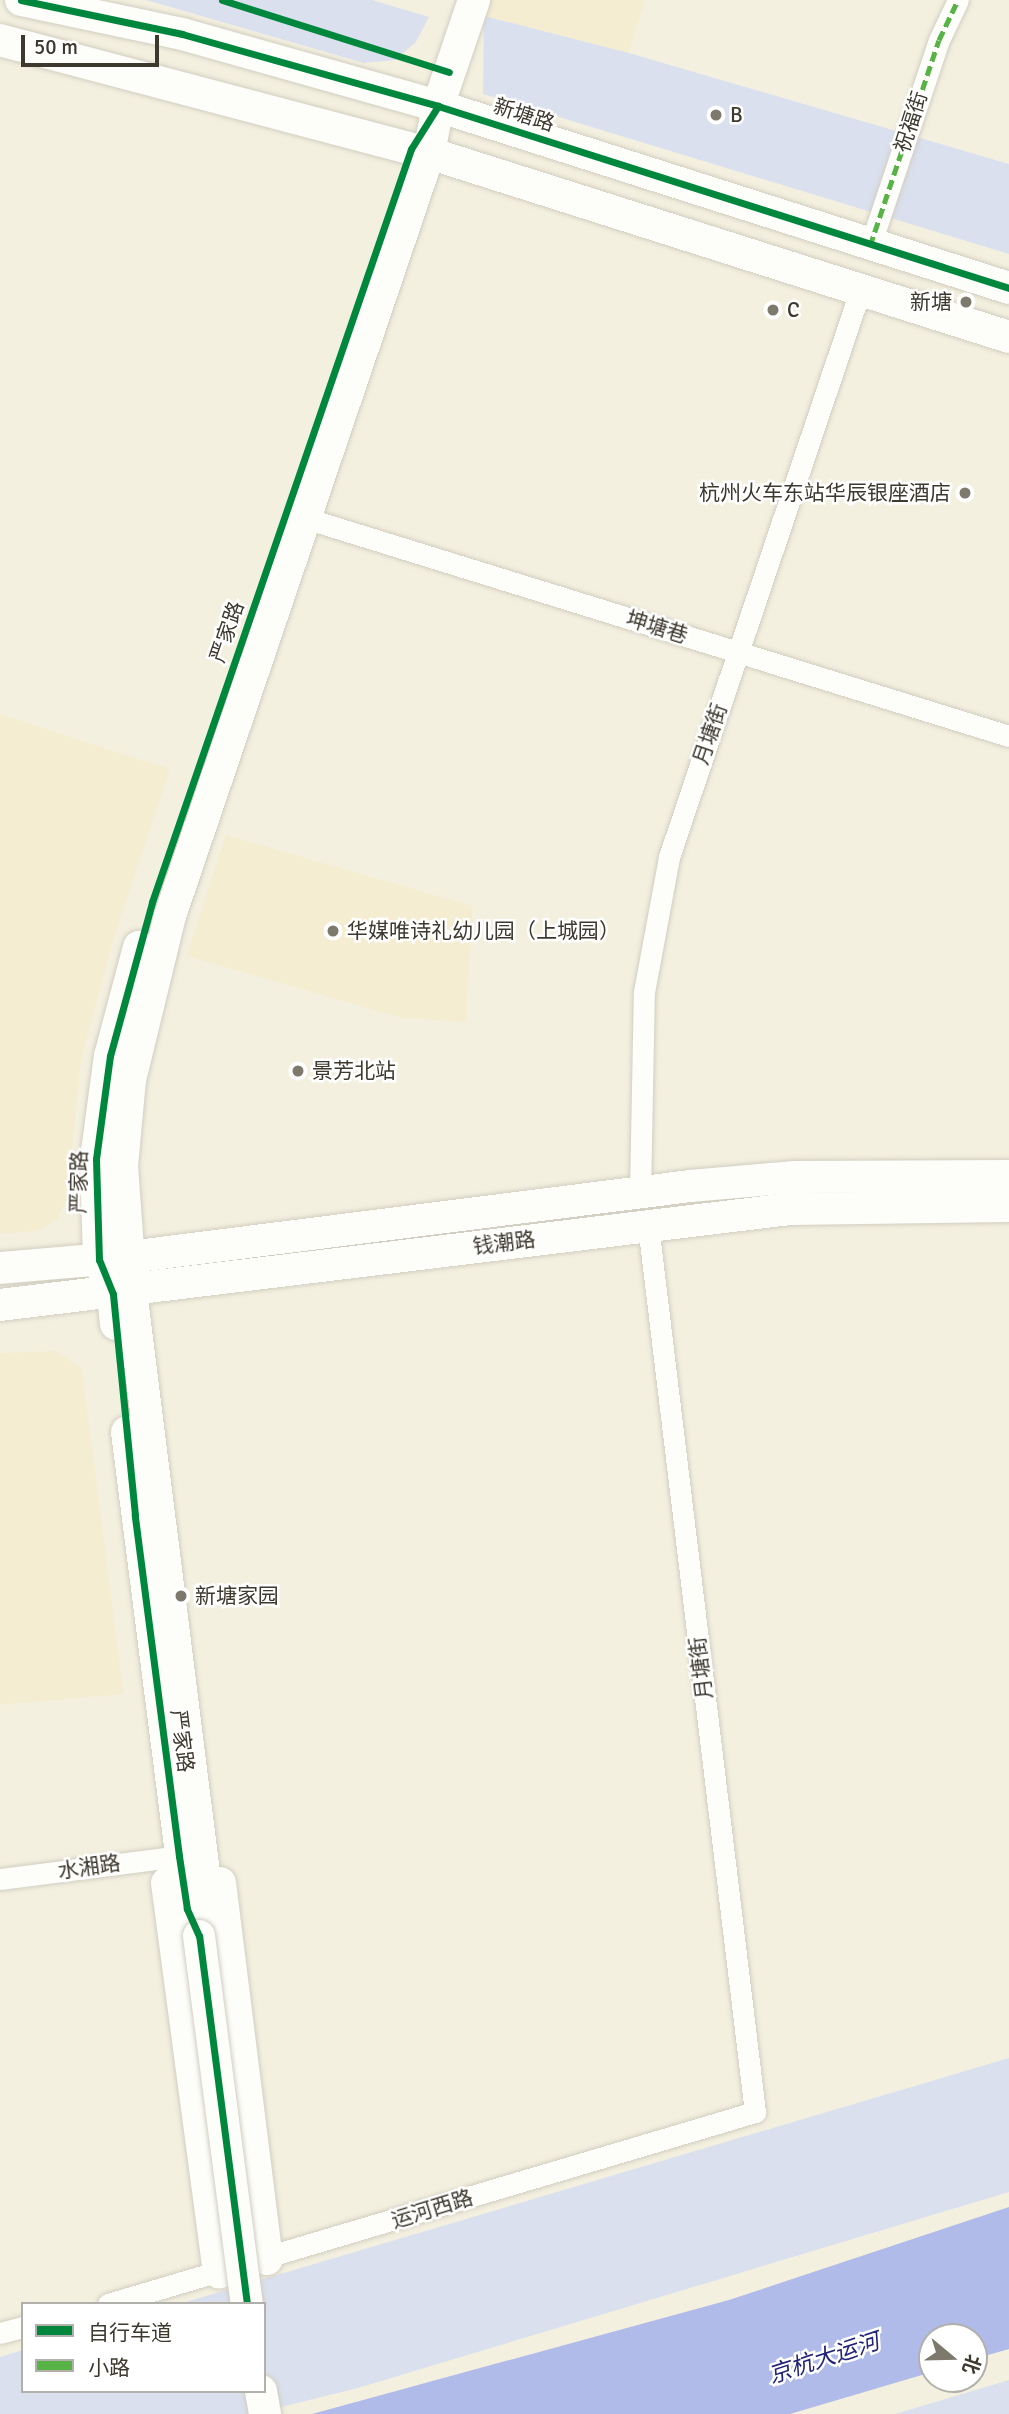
<!DOCTYPE html>
<meta charset="utf-8">
<style>
body{margin:0}
#map{position:relative;width:1009px;height:2414px;overflow:hidden;background:#f4f0e0;font-family:Signika,"Noto Sans SC",sans-serif}
div>[style]{position:absolute}
[style*='--x']{left:calc(var(--x)*1px);top:calc(var(--y)*1px);width:calc(var(--w)*1px);rotate:calc(var(--a)*1deg)}
.built>*{inset:0;background:#f5edd2}
.green>*{inset:0;background:#dbe0ef}
.water>*{inset:0;background:#b0bbea}
.roads{filter:drop-shadow(0 0 2px #d1cec1) drop-shadow(0 0 2px #d1cec1)}
.street>*{height:21px;margin:-10.5px;padding:0 10.5px;transform-origin:10.5px;border-radius:10.5px;background:#fdfdfa}
.secondary>*{height:32px;margin:-16px;padding:0 16px;transform-origin:16px;border-radius:16px;background:#fdfdfa}
.bridges{filter:drop-shadow(0 0 2px #d1cec1) drop-shadow(0 0 2px #d1cec1)}
.secondary-bridge>*{height:32px;margin:-16px;padding:0 16px;transform-origin:16px;border-radius:16px;background:#fdfdfa}
.quiet>*{height:5px;margin-top:-2.5px;transform-origin:0;background:repeating-linear-gradient(90deg,#57b346 0 10px,transparent 0 15px)}
.cycleway>*{height:7px;margin:-3.5px;padding:0 3.5px;transform-origin:3.5px;border-radius:3.5px;background:#00873e}
.dots>*{width:19px;height:19px;translate:-50% -50%;box-sizing:border-box;border:4px solid #fff;border-radius:50%}
span{translate:-50% -50%;white-space:nowrap;text-align:center;line-height:1.15;-webkit-text-stroke:5px #fff;paint-order:stroke}
.street-label{font-size:21px;color:#3d392e}
.poi-label{font-size:21px;color:#3d392e}
.left{translate:0 -50%;text-align:left}
.right{translate:-100% -50%;text-align:right}
.water-label{font-size:23px;color:#212479;font-style:italic}
.legend{position:absolute;left:21px;top:2302px;width:245px;height:91px;box-sizing:border-box;background:#fff;border:2px solid #b1b0ab;margin:0;padding:9px 12px;list-style:none;font-size:21px;color:#3d392e}
.legend li{display:flex;align-items:center;gap:14px;height:35px}
.legend b{width:35px;border:2px solid #b1b0ab}
.north{position:absolute;left:918px;top:2323px;width:70px;height:70px;box-sizing:border-box;background:#fff;border:2px solid #b1b0ab;border-radius:50%;rotate:109deg;font-size:19px;font-weight:700;line-height:28px;text-align:center;color:#3d392e}
.north::after{content:'';display:block;margin:auto;width:24px;height:32px;background:#7d796c;clip-path:polygon(50% 0,100% 100%,50% 72%,0 100%)}
.scale{position:absolute;left:21px;top:35px;width:138px;height:32px;box-sizing:border-box;border:4px solid #3d392e;border-top:0;padding-left:9px;font-size:21px;line-height:24px;white-space:nowrap;color:#3d392e;-webkit-text-stroke:5px #fff;paint-order:stroke}
</style>
<div id="map">
<div class="built">
<div style="clip-path:polygon(490px 0,645px 0,629px 53px,484px 16px)"></div>
<div style="clip-path:polygon(0 714px,170px 769px,116px 931px,81px 1060px,68px 1197px,57px 1220px,38px 1231px,0 1234px)"></div>
<div style="clip-path:polygon(226px 835px,473px 906px,466px 1022px,401px 1018px,186px 956px)"></div>
<div style="clip-path:polygon(55px 1351px,82px 1368px,124px 1694px,0 1705px,0 1353px)"></div>
</div>
<div class="green">
<div style="clip-path:polygon(146px 0,372px 0,429px 17px,416px 42px,395px 60px,364px 63px)"></div>
<div style="clip-path:polygon(484px 16px,629px 53px,1009px 164px,1009px 254px,483px 94px)"></div>
<div style="clip-path:polygon(1009px 2058px,1009px 2192px,358px 2388px,253px 2414px,0 2414px,0 2357px,23px 2350px,23px 2391px,264px 2391px,264px 2304px,179px 2304px)"></div>
<div style="clip-path:polygon(1009px 2380px,1009px 2414px,895px 2414px)"></div>
</div>
<div class="water">
<div style="clip-path:polygon(1009px 2207px,1009px 2349px,974px 2359px,974px 2337px,932px 2337px,932px 2372px,790px 2414px,312px 2414px,729px 2300px)"></div>
</div>
<div class="roads">
<div class="street">
<div style="--x:870;--y:246;--w:217;--a:-71.5"></div>
<div style="--x:939;--y:40;--w:44;--a:-64.6"></div>
<div style="--x:305;--y:518;--w:737;--a:17.21"></div>
<div style="--x:640;--y:1193;--w:201;--a:-88.9"></div>
<div style="--x:644;--y:992;--w:137;--a:-79.5"></div>
<div style="--x:669;--y:857;--w:597;--a:-71.35"></div>
<div style="--x:0;--y:1879;--w:180;--a:-7.3"></div>
<div style="--x:108;--y:2304;--w:675;--a:-16.53"></div>
<div style="--x:755;--y:2112;--w:893;--a:-96.88"></div>
<div style="--x:0;--y:2333;--w:24;--a:-15"></div>
</div>
<div class="secondary">
<div style="--x:21;--y:0;--w:165;--a:11.9"></div>
<div style="--x:182;--y:34;--w:266;--a:15.7"></div>
<div style="--x:438;--y:106;--w:599;--a:17.68"></div>
<div style="--x:0;--y:40;--w:444;--a:14.8"></div>
<div style="--x:429;--y:153;--w:608;--a:17.6"></div>
<div style="--x:0;--y:1268;--w:129;--a:-4.9"></div>
<div style="--x:129;--y:1257;--w:565;--a:-7.21"></div>
<div style="--x:690;--y:1186;--w:105;--a:-4.9"></div>
<div style="--x:795;--y:1177;--w:214;--a:-0.3"></div>
<div style="--x:0;--y:1305;--w:796;--a:-6.93"></div>
<div style="--x:790;--y:1209;--w:219;--a:-0.8"></div>
<div style="--x:116;--y:1324;--w:30;--a:-96"></div>
<div style="--x:113;--y:1294;--w:37;--a:-112"></div>
<div style="--x:99;--y:1260;--w:101;--a:-91.7"></div>
<div style="--x:96;--y:1159;--w:104;--a:-82.3"></div>
<div style="--x:110;--y:1056;--w:113;--a:-75.1"></div>
<div style="--x:127;--y:1432;--w:483;--a:82.7"></div>
<div style="--x:167;--y:1883;--w:393;--a:82.4"></div>
<div style="--x:220;--y:1883;--w:379;--a:82.9"></div>
<div style="--x:199;--y:1936;--w:32;--a:-74"></div>
<div style="--x:208;--y:1905;--w:619;--a:-97.15"></div>
<div style="--x:131;--y:1291;--w:125;--a:-94.1"></div>
<div style="--x:122;--y:1166;--w:86;--a:-84.7"></div>
<div style="--x:130;--y:1080;--w:169;--a:-76.3"></div>
<div style="--x:170;--y:916;--w:806;--a:-71.25"></div>
<div style="--x:429;--y:153;--w:48;--a:-79.2"></div>
<div style="--x:438;--y:106;--w:112;--a:-71.2"></div>
<div style="--x:261;--y:2391;--w:23;--a:80"></div>
</div>
</div>
<div class="bridges">
<div class="secondary-bridge">
<div style="--x:199;--y:1936;--w:371;--a:82.6"></div>
</div>
</div>
<div class="quiet">
<div style="--x:870;--y:246;--w:217;--a:-71.5"></div>
<div style="--x:939;--y:40;--w:44;--a:-64.6"></div>
</div>
<div class="cycleway">
<div style="--x:21;--y:0;--w:165;--a:11.9"></div>
<div style="--x:182;--y:34;--w:266;--a:15.7"></div>
<div style="--x:438;--y:106;--w:599;--a:17.68"></div>
<div style="--x:222;--y:0;--w:238;--a:17.6"></div>
<div style="--x:247;--y:2304;--w:371;--a:-97.4"></div>
<div style="--x:199;--y:1936;--w:30;--a:-114"></div>
<div style="--x:187;--y:1909;--w:54;--a:-98.6"></div>
<div style="--x:179;--y:1856;--w:344;--a:-97.4"></div>
<div style="--x:135;--y:1515;--w:222;--a:-95.7"></div>
<div style="--x:113;--y:1294;--w:37;--a:-112"></div>
<div style="--x:99;--y:1260;--w:101;--a:-91.7"></div>
<div style="--x:96;--y:1159;--w:104;--a:-82.3"></div>
<div style="--x:110;--y:1056;--w:160;--a:-74.7"></div>
<div style="--x:152;--y:902;--w:796;--a:-71.02"></div>
<div style="--x:411;--y:149;--w:51;--a:-57.9"></div>
</div>
<div class="dots">
<div style="left:716px;top:115px;background:#7d796c"></div>
<div style="left:966px;top:302px;background:#7d796c"></div>
<div style="left:773px;top:310px;background:#7d796c"></div>
<div style="left:965px;top:493px;background:#7d796c"></div>
<div style="left:333px;top:931px;background:#7d796c"></div>
<div style="left:298px;top:1071px;background:#7d796c"></div>
<div style="left:181px;top:1596px;background:#7d796c"></div>
</div>
<div class="street-label">
<span style="left:524px;top:115px;rotate:18deg">新塘路</span>
<span style="left:911px;top:122px;rotate:-72deg">祝福街</span>
<span style="left:657px;top:627px;rotate:17deg">坤塘巷</span>
<span style="left:227px;top:632px;rotate:-71deg">严家路</span>
<span style="left:710px;top:734px;rotate:-71deg">月塘街</span>
<span style="left:79px;top:1182px;rotate:-89deg">严家路</span>
<span style="left:504px;top:1243px;rotate:-7deg">钱潮路</span>
<span style="left:701px;top:1668px;rotate:-97deg">月塘街</span>
<span style="left:182px;top:1741px;rotate:83deg">严家路</span>
<span style="left:89px;top:1867px;rotate:-8deg">水湘路</span>
<span style="left:432px;top:2209px;rotate:-17deg">运河西路</span>
</div>
<div class="poi-label">
<span class="left" style="left:730px;top:115px">B</span>
<span class="right" style="left:952px;top:302px">新塘</span>
<span class="left" style="left:787px;top:310px">C</span>
<span class="right" style="left:951px;top:493px">杭州火车东站华辰银座酒店</span>
<span class="left" style="left:347px;top:931px">华媒唯诗礼幼儿园（上城园）</span>
<span class="left" style="left:312px;top:1071px">景芳北站</span>
<span class="left" style="left:195px;top:1596px">新塘家园</span>
</div>
<div class="water-label">
<span style="left:824px;top:2359px;rotate:-18deg">京杭大运河</span>
</div>
<ul class="legend">
<li><b style="height:9px;background:#00873e"></b>自行车道</li>
<li><b style="height:9px;background:#57b346"></b>小路</li>
</ul>
<div class="north">北</div>
<div class="scale">50 m</div>
</div>
